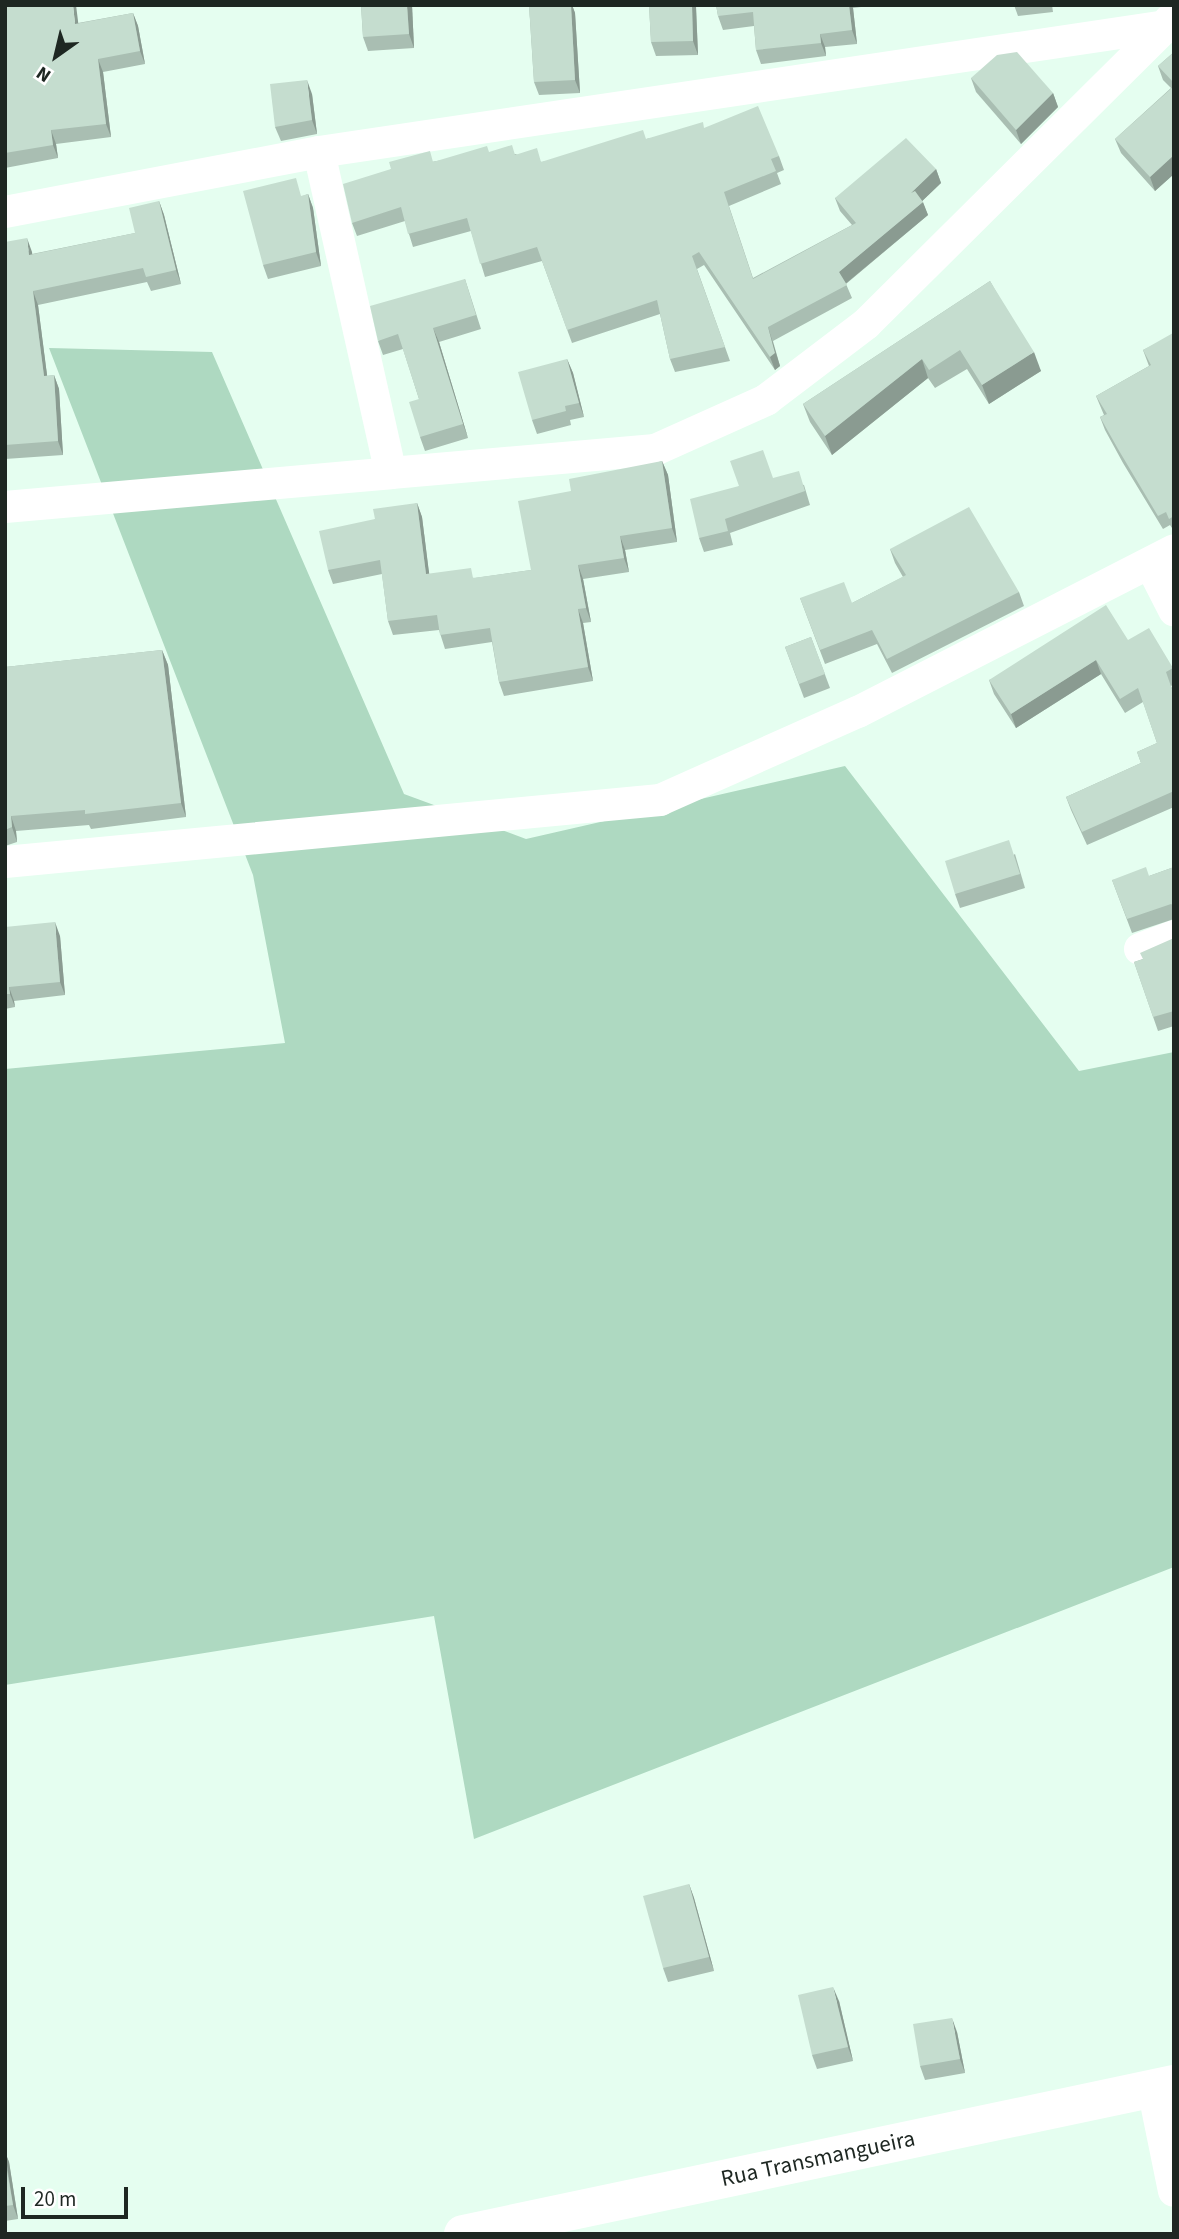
<!DOCTYPE html>
<style>
body{margin:0}
#map{position:relative;width:1179px;height:2239px;overflow:hidden;background:#e5fef0;font-family:"Source Sans 3",sans-serif}
div>[style]{position:absolute}
[style*='--x']{left:calc(var(--x)*1px);top:calc(var(--y)*1px);width:calc(var(--w)*1px);rotate:calc(var(--a)*1deg)}
.green>*{inset:0;background:#aed9c1}
.minor>*{height:32px;margin:-16px;padding:0 16px;transform-origin:16px;border-radius:16px;background:#fff}
.tertiary>*{height:38px;margin:-19px;padding:0 19px;transform-origin:19px;border-radius:19px;background:#fff}
.wall>*{inset:0;background:#a9beb2}
.shaded-wall>*{inset:0;background:#8a9b91}
.building>*{inset:0;background:#c5ddcf}
span{translate:-50% -50%;white-space:nowrap;text-align:center;line-height:1.15;-webkit-text-stroke:6px #fff;paint-order:stroke}
.street-label{font-size:23px;color:#1e2722}
.frame{position:absolute;inset:0;border:7px solid #1e2722;pointer-events:none}
.north{position:absolute;left:21px;top:21px;width:70px;height:70px;-webkit-text-stroke:5px #fff;paint-order:stroke;rotate:214deg;font-size:19px;font-weight:700;line-height:28px;text-align:center;color:#1e2722}
.north::after{content:'';display:block;margin:auto;width:24px;height:32px;background:#1e2722;clip-path:polygon(50% 0,100% 100%,50% 72%,0 100%)}
.scale{position:absolute;left:21px;top:2187px;width:107px;height:32px;box-sizing:border-box;border:4px solid #1e2722;border-top:0;padding-left:9px;font-size:21px;line-height:24px;white-space:nowrap;color:#1e2722;-webkit-text-stroke:5px #fff;paint-order:stroke}
</style>
<div id="map">
<div class="green">
<div style="clip-path:polygon(49px 348px,212px 352px,404px 794px,526px 839px,845px 766px,1079px 1071px,1174px 1052px,1174px 1567px,474px 1839px,434px 1616px,5px 1685px,5px 1069px,285px 1043px,253px 875px)"></div>
</div>
<div class="minor">
<div style="--x:319;--y:152;--w:329;--a:77.4"></div>
<div style="--x:391;--y:473;--w:265;--a:-5"></div>
<div style="--x:655;--y:450;--w:122;--a:-24.2"></div>
<div style="--x:766;--y:400;--w:126;--a:-37.2"></div>
<div style="--x:866;--y:324;--w:423;--a:-44.8"></div>
<div style="--x:5;--y:212;--w:320;--a:-10.8"></div>
<div style="--x:319;--y:152;--w:856;--a:-8.46"></div>
<div style="--x:1166;--y:26;--w:6;--a:-59"></div>
<div style="--x:5;--y:507;--w:387;--a:-5"></div>
<div style="--x:1151;--y:565;--w:51;--a:62.9"></div>
<div style="--x:5;--y:862;--w:658;--a:-5.41"></div>
<div style="--x:660;--y:800;--w:217;--a:-24"></div>
<div style="--x:858;--y:712;--w:355;--a:-27.1"></div>
<div style="--x:1140;--y:949;--w:36;--a:-21"></div>
<div style="--x:1153;--y:2088;--w:105;--a:78.5"></div>
</div>
<div class="tertiary">
<div style="--x:463;--y:2234;--w:727;--a:-11.91"></div>
</div>
<div class="wall">
<div style="clip-path:polygon(5px 5px,78px 23px,133px 13px,138px 26px,145px 64px,103px 72px,111px 137px,56px 144px,58px 158px,5px 168px)"></div>
<div style="clip-path:polygon(361px 5px,412px 5px,414px 48px,368px 51px,363px 37px)"></div>
<div style="clip-path:polygon(529px 5px,572px 5px,575px 13px,580px 93px,539px 95px,534px 82px)"></div>
<div style="clip-path:polygon(649px 5px,696px 5px,698px 55px,656px 56px,651px 42px)"></div>
<div style="clip-path:polygon(716px 5px,877px 5px,853px 8px,857px 44px,825px 47px,826px 56px,761px 64px,756px 50px,754px 26px,723px 30px,718px 16px)"></div>
<div style="clip-path:polygon(1014px 5px,1052px 5px,1053px 12px,1018px 16px)"></div>
<div style="clip-path:polygon(1174px 52px,1174px 174px,1155px 191px,1121px 153px,1115px 139px,1171px 88px,1163px 80px,1158px 66px)"></div>
<div style="clip-path:polygon(971px 78px,1053px 93px,1058px 107px,1021px 144px,976px 92px)"></div>
<div style="clip-path:polygon(312px 94px,317px 134px,281px 141px,275px 127px)"></div>
<div style="clip-path:polygon(705px 128px,779px 156px,784px 170px,777px 173px,781px 184px,729px 206px,753px 278px,852px 225px,840px 211px,835px 198px,936px 169px,941px 183px,922px 201px,928px 215px,846px 284px,852px 298px,773px 341px,780px 366px,775px 370px,704px 265px,697px 269px,730px 361px,675px 372px,670px 359px,660px 314px,572px 343px,542px 261px,485px 277px,471px 231px,413px 247px,405px 221px,357px 236px,352px 223px,391px 169px,489px 152px,515px 154px,542px 162px,646px 139px)"></div>
<div style="clip-path:polygon(308px 194px,313px 208px,321px 266px,268px 279px,263px 265px,303px 196px)"></div>
<div style="clip-path:polygon(159px 201px,164px 215px,181px 284px,151px 291px,147px 282px,38px 305px,47px 376px,54px 375px,59px 389px,63px 455px,5px 459px,5px 242px,32px 252px,32px 254px,135px 233px)"></div>
<div style="clip-path:polygon(465px 279px,481px 329px,439px 342px,468px 438px,425px 451px,420px 437px,419px 399px,403px 349px,383px 355px,378px 341px)"></div>
<div style="clip-path:polygon(990px 281px,1041px 371px,989px 404px,967px 369px,935px 388px,928px 378px,832px 455px,810px 422px,803px 404px)"></div>
<div style="clip-path:polygon(1174px 335px,1174px 531px,1170px 525px,1163px 529px,1123px 463px,1105px 430px,1100px 417px,1104px 415px,1096px 396px,1149px 366px,1143px 350px)"></div>
<div style="clip-path:polygon(567px 359px,573px 373px,584px 417px,570px 420px,571px 425px,537px 434px,532px 420px)"></div>
<div style="clip-path:polygon(662px 461px,668px 475px,677px 542px,625px 550px,629px 572px,583px 579px,591px 622px,583px 623px,593px 681px,504px 696px,499px 682px,492px 642px,445px 649px,439px 630px,393px 635px,388px 621px,382px 574px,333px 584px,328px 570px,375px 519px,417px 503px,422px 517px,429px 574px,475px 578px,531px 570px,571px 491px)"></div>
<div style="clip-path:polygon(773px 478px,804px 485px,810px 505px,730px 533px,733px 545px,704px 552px,699px 538px,739px 486px)"></div>
<div style="clip-path:polygon(890px 549px,1019px 592px,1024px 606px,892px 673px,877px 644px,825px 664px,800px 598px,852px 603px,903px 577px,895px 563px)"></div>
<div style="clip-path:polygon(811px 637px,830px 688px,804px 698px,785px 647px)"></div>
<div style="clip-path:polygon(1128px 640px,1173px 668px,1174px 671px,1174px 684px,1171px 686px,1174px 694px,1174px 807px,1087px 845px,1071px 810px,1066px 797px,1141px 763px,1137px 752px,1157px 743px,1143px 702px,1125px 713px,1101px 674px,1016px 728px,994px 694px,989px 680px)"></div>
<div style="clip-path:polygon(162px 650px,168px 665px,186px 817px,91px 829px,89px 825px,16px 831px,17px 842px,5px 846px,5px 667px)"></div>
<div style="clip-path:polygon(1015px 854px,1025px 888px,960px 908px,955px 894px)"></div>
<div style="clip-path:polygon(1174px 867px,1174px 919px,1132px 933px,1112px 880px,1149px 876px)"></div>
<div style="clip-path:polygon(5px 927px,60px 936px,65px 995px,14px 1001px,15px 1007px,5px 1009px)"></div>
<div style="clip-path:polygon(1174px 938px,1174px 1026px,1158px 1031px,1134px 962px,1143px 959px)"></div>
<div style="clip-path:polygon(689px 1884px,694px 1898px,714px 1971px,668px 1982px,663px 1968px)"></div>
<div style="clip-path:polygon(839px 2001px,853px 2061px,817px 2069px,812px 2055px)"></div>
<div style="clip-path:polygon(957px 2032px,965px 2073px,925px 2080px,920px 2066px)"></div>
<div style="clip-path:polygon(5px 2152px,9px 2162px,18px 2219px,5px 2221px)"></div>
</div>
<div class="shaded-wall">
<div style="clip-path:polygon(73px 5px,76px 5px,80px 37px,75px 24px)"></div>
<div style="clip-path:polygon(407px 5px,412px 5px,414px 48px,409px 34px)"></div>
<div style="clip-path:polygon(571px 5px,572px 5px,575px 13px,580px 93px,575px 80px)"></div>
<div style="clip-path:polygon(692px 5px,696px 5px,696px 8px,698px 55px,693px 41px)"></div>
<div style="clip-path:polygon(849px 5px,852px 5px,853px 8px,857px 44px,852px 30px)"></div>
<div style="clip-path:polygon(133px 13px,138px 26px,145px 64px,140px 51px)"></div>
<div style="clip-path:polygon(820px 34px,825px 47px,826px 56px,821px 43px)"></div>
<div style="clip-path:polygon(98px 59px,103px 72px,111px 137px,106px 124px)"></div>
<div style="clip-path:polygon(307px 80px,312px 94px,317px 134px,312px 120px)"></div>
<div style="clip-path:polygon(1053px 93px,1058px 107px,1021px 144px,1016px 130px)"></div>
<div style="clip-path:polygon(51px 130px,56px 144px,58px 158px,53px 145px)"></div>
<div style="clip-path:polygon(1174px 155px,1174px 174px,1155px 191px,1150px 177px)"></div>
<div style="clip-path:polygon(936px 169px,941px 183px,916px 207px,911px 193px)"></div>
<div style="clip-path:polygon(308px 194px,313px 208px,321px 266px,316px 252px)"></div>
<div style="clip-path:polygon(159px 201px,164px 215px,181px 284px,176px 270px)"></div>
<div style="clip-path:polygon(923px 202px,928px 215px,844px 285px,839px 272px)"></div>
<div style="clip-path:polygon(27px 238px,32px 252px,34px 269px,29px 255px)"></div>
<div style="clip-path:polygon(33px 291px,38px 305px,49px 390px,44px 376px)"></div>
<div style="clip-path:polygon(768px 327px,780px 366px,775px 370px,770px 357px)"></div>
<div style="clip-path:polygon(433px 328px,439px 342px,468px 438px,463px 424px)"></div>
<div style="clip-path:polygon(1034px 352px,1041px 371px,989px 404px,982px 385px)"></div>
<div style="clip-path:polygon(567px 359px,573px 373px,584px 417px,579px 403px)"></div>
<div style="clip-path:polygon(922px 359px,928px 378px,832px 455px,825px 436px)"></div>
<div style="clip-path:polygon(54px 375px,59px 389px,63px 455px,58px 441px)"></div>
<div style="clip-path:polygon(662px 461px,668px 475px,677px 542px,672px 528px)"></div>
<div style="clip-path:polygon(417px 503px,422px 517px,431px 588px,426px 574px)"></div>
<div style="clip-path:polygon(620px 536px,625px 550px,629px 572px,624px 558px)"></div>
<div style="clip-path:polygon(578px 565px,583px 579px,591px 622px,586px 608px)"></div>
<div style="clip-path:polygon(578px 609px,583px 623px,593px 681px,588px 667px)"></div>
<div style="clip-path:polygon(162px 650px,168px 665px,186px 817px,181px 803px)"></div>
<div style="clip-path:polygon(1096px 660px,1101px 674px,1016px 728px,1011px 714px)"></div>
<div style="clip-path:polygon(11px 816px,16px 831px,17px 842px,12px 827px)"></div>
<div style="clip-path:polygon(55px 922px,60px 936px,65px 995px,60px 982px)"></div>
<div style="clip-path:polygon(9px 987px,14px 1001px,15px 1007px,10px 994px)"></div>
<div style="clip-path:polygon(689px 1884px,694px 1898px,714px 1971px,709px 1957px)"></div>
<div style="clip-path:polygon(833px 1987px,839px 2001px,853px 2061px,848px 2047px)"></div>
<div style="clip-path:polygon(952px 2018px,957px 2032px,965px 2073px,960px 2059px)"></div>
<div style="clip-path:polygon(5px 2152px,9px 2162px,18px 2219px,13px 2205px)"></div>
</div>
<div class="building">
<div style="clip-path:polygon(5px 5px,73px 5px,75px 24px,133px 13px,140px 51px,98px 59px,106px 124px,51px 130px,53px 145px,5px 153px)"></div>
<div style="clip-path:polygon(361px 5px,407px 5px,409px 34px,363px 37px)"></div>
<div style="clip-path:polygon(529px 5px,571px 5px,575px 80px,534px 82px)"></div>
<div style="clip-path:polygon(649px 5px,692px 5px,693px 41px,651px 42px)"></div>
<div style="clip-path:polygon(716px 5px,849px 5px,852px 30px,820px 34px,821px 43px,756px 50px,753px 12px,718px 16px)"></div>
<div style="clip-path:polygon(1017px 52px,1053px 93px,1016px 130px,971px 78px,997px 55px)"></div>
<div style="clip-path:polygon(1174px 52px,1174px 83px,1158px 66px)"></div>
<div style="clip-path:polygon(307px 80px,312px 120px,275px 127px,270px 84px)"></div>
<div style="clip-path:polygon(1174px 86px,1174px 155px,1150px 177px,1115px 139px)"></div>
<div style="clip-path:polygon(758px 106px,779px 156px,771px 159px,776px 171px,724px 192px,753px 279px,856px 223px,835px 198px,906px 138px,936px 169px,911px 193px,915px 191px,923px 202px,839px 272px,847px 285px,768px 327px,775px 353px,770px 357px,699px 252px,692px 256px,725px 347px,670px 359px,657px 300px,567px 330px,537px 247px,480px 264px,467px 218px,408px 234px,401px 207px,352px 223px,343px 184px,391px 169px,389px 162px,430px 151px,433px 162px,487px 146px,489px 152px,512px 145px,515px 155px,537px 148px,541px 162px,643px 130px,646px 139px,703px 122px,704px 128px)"></div>
<div style="clip-path:polygon(296px 178px,301px 196px,308px 194px,316px 252px,263px 265px,243px 191px)"></div>
<div style="clip-path:polygon(159px 201px,176px 270px,146px 277px,143px 268px,33px 291px,44px 376px,54px 375px,58px 441px,5px 445px,5px 242px,27px 238px,29px 255px,135px 233px,129px 208px)"></div>
<div style="clip-path:polygon(465px 279px,476px 315px,433px 328px,463px 424px,420px 437px,409px 402px,419px 399px,398px 334px,378px 341px,370px 306px)"></div>
<div style="clip-path:polygon(990px 281px,1034px 352px,982px 385px,960px 350px,929px 370px,922px 359px,825px 436px,803px 404px)"></div>
<div style="clip-path:polygon(1173px 333px,1174px 335px,1174px 516px,1169px 519px,1166px 512px,1158px 516px,1118px 449px,1100px 417px,1107px 414px,1096px 396px,1151px 365px,1143px 350px)"></div>
<div style="clip-path:polygon(567px 359px,579px 403px,565px 406px,566px 411px,532px 420px,518px 372px)"></div>
<div style="clip-path:polygon(763px 450px,773px 478px,799px 471px,805px 491px,725px 519px,728px 531px,699px 538px,690px 499px,739px 486px,730px 461px)"></div>
<div style="clip-path:polygon(662px 461px,672px 528px,620px 536px,624px 558px,578px 565px,586px 608px,578px 609px,588px 667px,499px 682px,490px 628px,440px 635px,437px 615px,388px 621px,380px 560px,328px 570px,319px 531px,375px 519px,373px 509px,417px 503px,426px 574px,471px 568px,473px 578px,531px 570px,518px 501px,571px 491px,569px 479px)"></div>
<div style="clip-path:polygon(969px 507px,1019px 592px,887px 659px,872px 630px,820px 650px,800px 598px,844px 582px,852px 603px,906px 575px,890px 549px)"></div>
<div style="clip-path:polygon(1106px 605px,1128px 640px,1149px 628px,1173px 668px,1166px 672px,1174px 695px,1174px 791px,1082px 832px,1066px 797px,1141px 763px,1137px 752px,1157px 743px,1138px 688px,1120px 699px,1096px 660px,1011px 714px,989px 680px)"></div>
<div style="clip-path:polygon(811px 637px,825px 674px,799px 684px,785px 647px)"></div>
<div style="clip-path:polygon(162px 650px,181px 803px,85px 814px,85px 810px,11px 816px,12px 827px,5px 830px,5px 667px)"></div>
<div style="clip-path:polygon(1009px 840px,1020px 874px,955px 894px,945px 861px)"></div>
<div style="clip-path:polygon(1146px 867px,1149px 876px,1174px 867px,1174px 906px,1171px 904px,1127px 919px,1112px 880px)"></div>
<div style="clip-path:polygon(55px 922px,60px 982px,9px 987px,10px 994px,5px 994px,5px 927px)"></div>
<div style="clip-path:polygon(1174px 938px,1174px 1011px,1153px 1017px,1134px 962px,1143px 959px,1140px 953px)"></div>
<div style="clip-path:polygon(689px 1884px,709px 1957px,663px 1968px,643px 1896px)"></div>
<div style="clip-path:polygon(833px 1987px,848px 2047px,812px 2055px,798px 1995px)"></div>
<div style="clip-path:polygon(952px 2018px,960px 2059px,920px 2066px,913px 2024px)"></div>
<div style="clip-path:polygon(5px 2159px,13px 2205px,5px 2206px)"></div>
</div>
<div class="street-label">
<span style="left:818px;top:2159px;rotate:-12deg">Rua Transmangueira</span>
</div>
<div class="frame"></div>
<div class="north">N</div>
<div class="scale">20 m</div>
</div>
